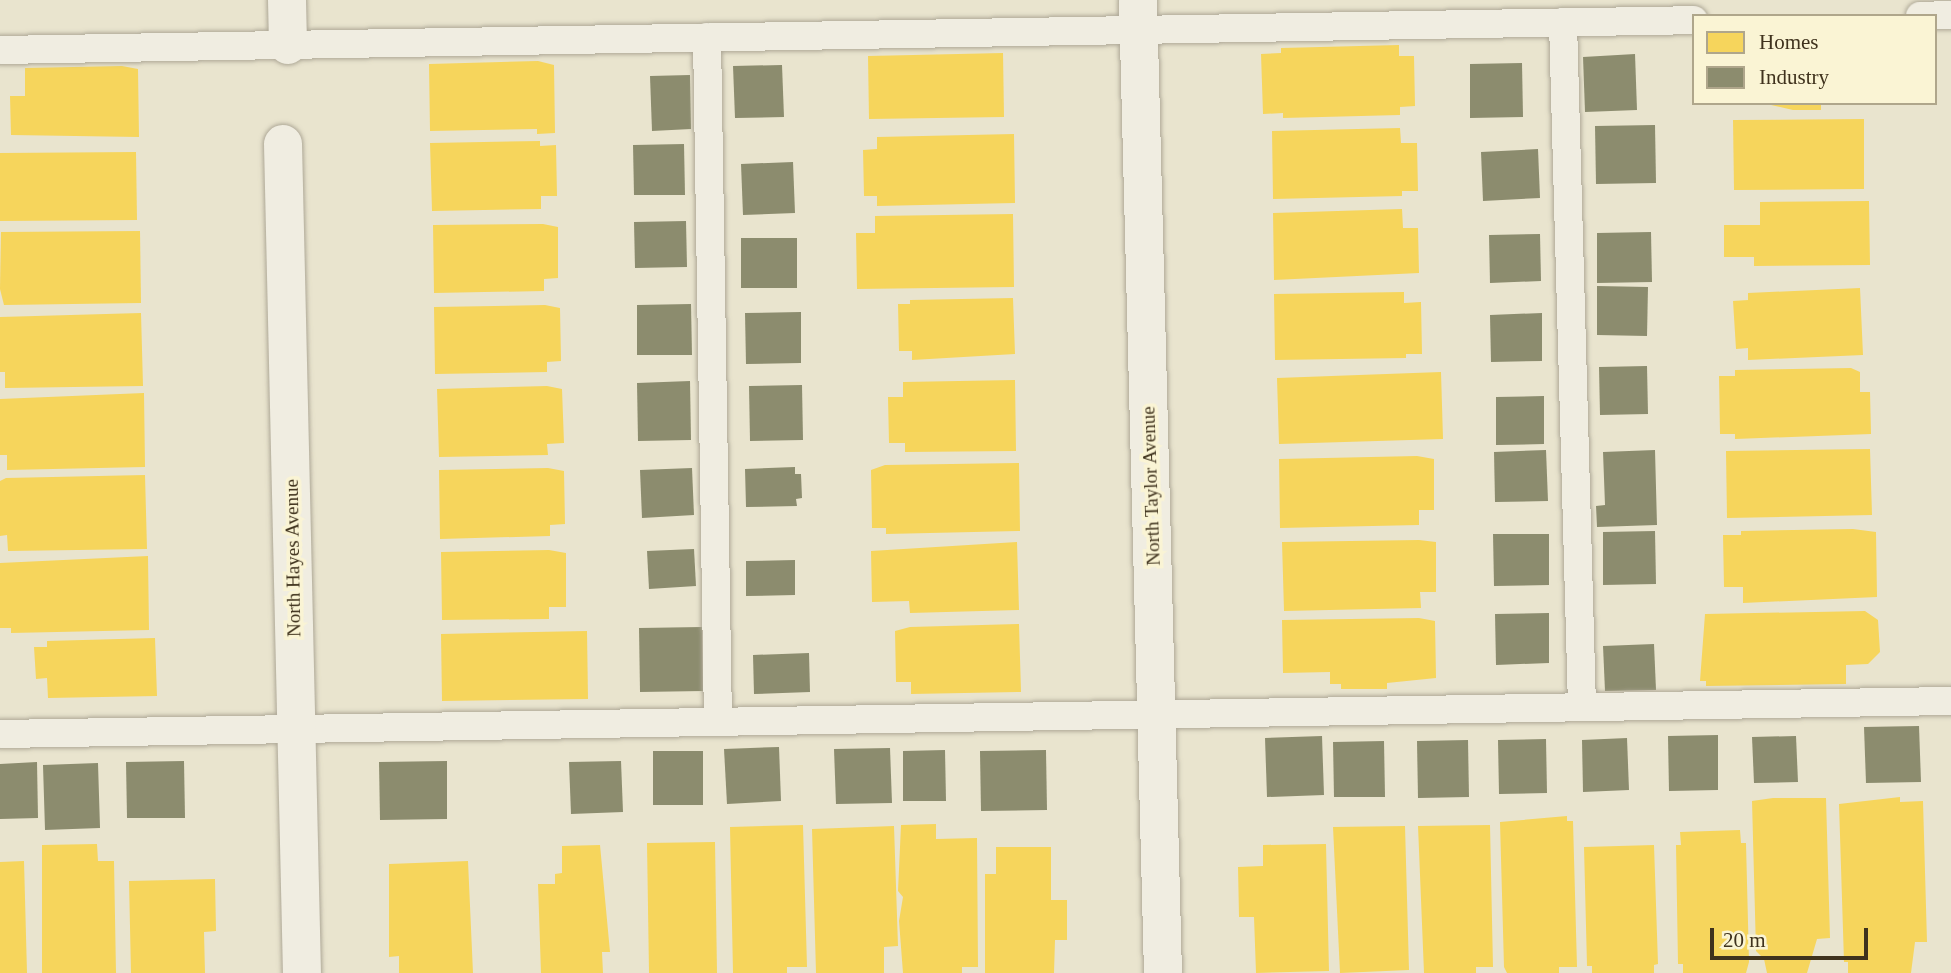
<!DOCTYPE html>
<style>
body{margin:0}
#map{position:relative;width:1951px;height:973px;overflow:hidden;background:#e9e4ce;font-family:Georgia,serif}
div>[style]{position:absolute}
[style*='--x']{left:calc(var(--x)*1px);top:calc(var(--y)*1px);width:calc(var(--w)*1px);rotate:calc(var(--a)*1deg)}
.homes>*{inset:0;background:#f6d55c}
.industry>*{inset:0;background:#8c8c6e}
.roads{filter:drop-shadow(0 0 2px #aea897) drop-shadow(0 0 2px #aea897)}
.service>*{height:28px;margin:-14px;padding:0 14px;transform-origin:14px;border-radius:14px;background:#f0ede1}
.minor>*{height:38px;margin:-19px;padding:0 19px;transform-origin:19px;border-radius:19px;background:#f0ede1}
span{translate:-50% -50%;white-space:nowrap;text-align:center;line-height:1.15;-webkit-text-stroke:7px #faf4d4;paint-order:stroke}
.street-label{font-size:19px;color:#3f321d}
.legend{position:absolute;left:1692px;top:14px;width:245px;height:91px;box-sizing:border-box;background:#faf4d4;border:2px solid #afa68b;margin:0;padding:9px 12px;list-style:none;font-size:21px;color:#3f321d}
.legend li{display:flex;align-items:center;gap:14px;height:35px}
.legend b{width:35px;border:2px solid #afa68b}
.scale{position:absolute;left:1710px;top:928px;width:158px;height:32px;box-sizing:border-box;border:4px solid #3f321d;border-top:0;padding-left:9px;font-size:21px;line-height:24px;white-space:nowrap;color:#3f321d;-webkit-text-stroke:5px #faf4d4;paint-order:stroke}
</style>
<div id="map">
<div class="homes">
<div style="clip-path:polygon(1399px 45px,1399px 56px,1414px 56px,1415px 106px,1400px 107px,1400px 115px,1283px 118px,1283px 113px,1263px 114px,1261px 54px,1281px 53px,1281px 48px)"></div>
<div style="clip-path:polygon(1003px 53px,1004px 117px,869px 119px,868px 56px)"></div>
<div style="clip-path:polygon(538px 61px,554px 65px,555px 133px,537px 134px,537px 129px,430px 131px,429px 64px)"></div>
<div style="clip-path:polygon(122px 66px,138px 69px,139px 137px,11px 135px,10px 96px,25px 96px,25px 68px)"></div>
<div style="clip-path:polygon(1762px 103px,1821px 103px,1821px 110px,1793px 110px)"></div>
<div style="clip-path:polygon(1864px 119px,1864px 189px,1734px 190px,1733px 120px)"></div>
<div style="clip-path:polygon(1400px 128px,1401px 143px,1417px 143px,1418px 191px,1402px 191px,1402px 196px,1273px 199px,1272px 131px)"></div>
<div style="clip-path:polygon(1014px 134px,1015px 203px,877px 206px,877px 196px,864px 196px,863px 150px,877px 149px,877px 137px)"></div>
<div style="clip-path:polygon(540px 141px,540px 146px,556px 145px,557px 196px,541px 196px,541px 209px,432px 211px,430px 143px)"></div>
<div style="clip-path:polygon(136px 152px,137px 220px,0 221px,0 153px)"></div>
<div style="clip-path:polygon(1869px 201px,1870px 265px,1754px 266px,1754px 257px,1724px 257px,1724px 225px,1760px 225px,1760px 202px)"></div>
<div style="clip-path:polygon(1402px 209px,1403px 228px,1418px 228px,1419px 273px,1274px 280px,1273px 213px)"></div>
<div style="clip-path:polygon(1013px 214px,1014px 287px,857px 289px,856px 233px,875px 233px,875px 216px)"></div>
<div style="clip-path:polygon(543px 224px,558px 227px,558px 278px,544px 279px,544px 291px,434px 293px,433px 225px)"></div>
<div style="clip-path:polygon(140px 231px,141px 303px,4px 305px,0 289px,1px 232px)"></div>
<div style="clip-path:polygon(1860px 288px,1863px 355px,1748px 360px,1748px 348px,1736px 349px,1733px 301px,1748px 300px,1748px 293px)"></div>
<div style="clip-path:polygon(1404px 292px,1404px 303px,1421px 302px,1422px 354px,1406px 354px,1406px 358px,1275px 360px,1274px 294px)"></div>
<div style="clip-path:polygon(1013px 298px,1015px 354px,912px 360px,912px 351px,899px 351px,898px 304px,910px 304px,910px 300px)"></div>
<div style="clip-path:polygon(545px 305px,560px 308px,561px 361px,547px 362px,547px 372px,435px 374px,434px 307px)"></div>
<div style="clip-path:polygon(141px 313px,143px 386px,5px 388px,5px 372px,0 372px,0 317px)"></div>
<div style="clip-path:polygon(1851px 368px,1860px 372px,1860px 392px,1870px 392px,1871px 434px,1735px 439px,1735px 434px,1720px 434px,1719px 376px,1735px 376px,1735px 370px)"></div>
<div style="clip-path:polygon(1441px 372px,1443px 439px,1279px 444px,1277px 378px)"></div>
<div style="clip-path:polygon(1015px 380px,1016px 451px,905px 452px,905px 443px,889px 443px,888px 397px,903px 397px,903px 382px)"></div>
<div style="clip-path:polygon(547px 386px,562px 389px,564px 443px,547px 444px,548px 455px,439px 457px,437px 389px)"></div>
<div style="clip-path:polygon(144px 393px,145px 467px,7px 470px,7px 455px,0 455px,0 399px)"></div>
<div style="clip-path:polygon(1870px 449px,1872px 515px,1727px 518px,1726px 451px)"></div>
<div style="clip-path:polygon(1417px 456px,1434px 459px,1434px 510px,1419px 510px,1419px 525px,1280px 528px,1279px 459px)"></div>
<div style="clip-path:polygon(1019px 463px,1020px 531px,886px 534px,886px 528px,872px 528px,871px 470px,885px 465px)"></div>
<div style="clip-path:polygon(548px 468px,564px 471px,565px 524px,550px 525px,550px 536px,440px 539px,439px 470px)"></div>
<div style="clip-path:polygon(145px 475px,147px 549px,8px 551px,7px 535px,0 536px,0 481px,6px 478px)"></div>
<div style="clip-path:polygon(1853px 529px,1876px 532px,1877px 597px,1743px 603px,1743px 587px,1724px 587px,1723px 535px,1741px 535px,1741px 531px)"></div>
<div style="clip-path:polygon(1419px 540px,1436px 542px,1436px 592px,1420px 592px,1421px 608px,1284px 611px,1282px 542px)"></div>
<div style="clip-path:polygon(1017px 542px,1019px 610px,910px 613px,909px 601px,872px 602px,871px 551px)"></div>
<div style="clip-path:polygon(549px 550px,566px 553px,566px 607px,549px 607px,549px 619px,442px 620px,441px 552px)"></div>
<div style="clip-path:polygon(148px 556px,149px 630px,11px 633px,11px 628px,0 628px,0 563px)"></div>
<div style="clip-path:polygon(1865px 611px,1878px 620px,1880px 652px,1868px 664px,1846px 665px,1846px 684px,1706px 686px,1706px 681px,1700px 681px,1705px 614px)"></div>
<div style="clip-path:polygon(1419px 618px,1435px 621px,1436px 678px,1387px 683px,1387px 689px,1341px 689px,1341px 684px,1330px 684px,1330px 672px,1283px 673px,1282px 620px)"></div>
<div style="clip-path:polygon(1019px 624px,1021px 692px,911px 694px,911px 682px,896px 682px,895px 631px,910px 627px)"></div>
<div style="clip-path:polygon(587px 631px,588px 699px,442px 701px,441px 634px)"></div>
<div style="clip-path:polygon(155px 638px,157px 696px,48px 698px,47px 678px,36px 679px,34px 647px,47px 647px,47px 641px)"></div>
<div style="clip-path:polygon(1900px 797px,1900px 802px,1923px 801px,1927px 942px,1915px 942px,1911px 973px,1848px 973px,1848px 962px,1844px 962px,1839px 804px)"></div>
<div style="clip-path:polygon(1773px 798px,1826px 798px,1830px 938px,1817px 939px,1807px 973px,1767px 973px,1764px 959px,1756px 951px,1752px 801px)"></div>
<div style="clip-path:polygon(1567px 816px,1567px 821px,1573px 821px,1577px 967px,1559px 967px,1559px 973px,1507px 973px,1504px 967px,1500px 822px)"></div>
<div style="clip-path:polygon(936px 824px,936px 839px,977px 838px,978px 967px,962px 967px,962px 973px,903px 973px,899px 921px,903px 897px,898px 891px,901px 825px)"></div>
<div style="clip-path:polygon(803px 825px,807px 967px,787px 967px,787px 973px,733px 973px,730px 827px)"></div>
<div style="clip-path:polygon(1490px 825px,1493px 967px,1476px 967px,1476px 973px,1424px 973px,1418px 826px)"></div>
<div style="clip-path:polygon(894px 826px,898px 946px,884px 947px,884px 973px,816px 973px,812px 829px)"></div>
<div style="clip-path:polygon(1405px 826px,1409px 970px,1340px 973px,1333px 827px)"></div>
<div style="clip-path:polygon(1740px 830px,1741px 843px,1746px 843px,1749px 962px,1746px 973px,1683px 973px,1683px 964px,1678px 964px,1676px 845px,1681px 845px,1680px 832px)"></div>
<div style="clip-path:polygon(715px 842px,717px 973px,649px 973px,647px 843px)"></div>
<div style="clip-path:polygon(97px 844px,98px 861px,114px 861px,116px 973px,42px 973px,42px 845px)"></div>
<div style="clip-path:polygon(1326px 844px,1329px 971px,1256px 973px,1254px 917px,1239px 917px,1238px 867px,1263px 866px,1263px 845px)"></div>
<div style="clip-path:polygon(600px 845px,610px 952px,602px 952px,603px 973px,541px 973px,538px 884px,555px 884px,555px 874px,562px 873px,562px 846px)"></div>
<div style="clip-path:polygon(1654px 845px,1658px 964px,1654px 965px,1654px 973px,1592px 973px,1592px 966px,1587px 966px,1584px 847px)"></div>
<div style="clip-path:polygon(996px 847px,1051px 847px,1051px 900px,1067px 900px,1067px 940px,1055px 940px,1054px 973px,985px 973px,985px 874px,996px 874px)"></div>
<div style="clip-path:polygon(24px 861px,27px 973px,0 973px,0 862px)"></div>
<div style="clip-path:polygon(468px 861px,473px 973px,399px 973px,399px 956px,389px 957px,389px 864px)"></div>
<div style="clip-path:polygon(215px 879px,216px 931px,204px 932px,205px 973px,131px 973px,129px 881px)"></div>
</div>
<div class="industry">
<div style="clip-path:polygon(1635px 54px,1637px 110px,1585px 112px,1583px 57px)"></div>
<div style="clip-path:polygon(1522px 63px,1523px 117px,1470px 118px,1470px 64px)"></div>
<div style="clip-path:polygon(782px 65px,784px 117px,735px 118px,733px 66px)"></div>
<div style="clip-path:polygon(690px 75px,691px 129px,652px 131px,650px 76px)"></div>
<div style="clip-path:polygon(1655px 125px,1656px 183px,1596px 184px,1595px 126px)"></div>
<div style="clip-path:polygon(684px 144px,685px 195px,634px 195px,633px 145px)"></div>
<div style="clip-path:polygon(1538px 149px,1540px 198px,1483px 201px,1481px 152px)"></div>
<div style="clip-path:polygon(793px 162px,795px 213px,743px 215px,741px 164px)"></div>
<div style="clip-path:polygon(686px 221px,687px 267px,635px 268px,634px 222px)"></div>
<div style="clip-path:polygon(1651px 232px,1652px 282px,1597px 283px,1597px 233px)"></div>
<div style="clip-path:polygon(1540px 234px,1541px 281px,1490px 283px,1489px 235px)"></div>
<div style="clip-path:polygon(741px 238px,797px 238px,797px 288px,741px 288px)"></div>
<div style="clip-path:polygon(1597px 286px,1648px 287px,1647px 336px,1597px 335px)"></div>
<div style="clip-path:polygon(691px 304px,692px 355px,637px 355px,637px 305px)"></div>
<div style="clip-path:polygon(801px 312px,801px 363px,746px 364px,745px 313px)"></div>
<div style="clip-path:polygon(1542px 313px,1542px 361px,1491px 362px,1490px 315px)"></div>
<div style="clip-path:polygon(1647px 366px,1648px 414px,1600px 415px,1599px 367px)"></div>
<div style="clip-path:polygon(690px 381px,691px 440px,638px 441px,637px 383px)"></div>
<div style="clip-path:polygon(802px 385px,803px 440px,750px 441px,749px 386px)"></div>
<div style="clip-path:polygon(1544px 396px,1544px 444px,1496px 445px,1496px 397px)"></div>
<div style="clip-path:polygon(1546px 450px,1548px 501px,1495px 502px,1494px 452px)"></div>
<div style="clip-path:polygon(1655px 450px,1657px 525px,1597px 527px,1596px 506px,1605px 505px,1603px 452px)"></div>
<div style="clip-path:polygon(795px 467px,795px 474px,801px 474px,802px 498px,796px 499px,797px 506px,746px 507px,745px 469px)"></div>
<div style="clip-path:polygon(692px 468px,694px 515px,642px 518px,640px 470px)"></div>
<div style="clip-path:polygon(1655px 531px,1656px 584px,1603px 585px,1603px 532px)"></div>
<div style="clip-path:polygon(1493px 534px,1549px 534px,1549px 585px,1494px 586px)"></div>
<div style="clip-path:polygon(694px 549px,696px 586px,649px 589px,647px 551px)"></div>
<div style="clip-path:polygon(795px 560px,795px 595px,746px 596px,746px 561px)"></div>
<div style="clip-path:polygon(1549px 613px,1549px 663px,1496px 665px,1495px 614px)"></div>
<div style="clip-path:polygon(702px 627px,703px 691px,640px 692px,639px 628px)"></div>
<div style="clip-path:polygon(1654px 644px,1656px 690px,1605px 691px,1603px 646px)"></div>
<div style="clip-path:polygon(809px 653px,810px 692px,754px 694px,753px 655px)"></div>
<div style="clip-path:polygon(1919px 726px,1921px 782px,1866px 783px,1864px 727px)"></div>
<div style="clip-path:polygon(1718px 735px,1718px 790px,1669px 791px,1668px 736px)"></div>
<div style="clip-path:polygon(1322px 736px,1324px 795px,1267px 797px,1265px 738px)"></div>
<div style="clip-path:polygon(1796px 736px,1798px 782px,1754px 783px,1752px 737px)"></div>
<div style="clip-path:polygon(1627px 738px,1629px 790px,1583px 792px,1582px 740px)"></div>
<div style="clip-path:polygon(1546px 739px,1547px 793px,1499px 794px,1498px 740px)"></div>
<div style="clip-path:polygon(1468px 740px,1469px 797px,1418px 798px,1417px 741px)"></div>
<div style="clip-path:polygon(1384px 741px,1385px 797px,1334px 797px,1333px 742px)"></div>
<div style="clip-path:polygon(779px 747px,781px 801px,727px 804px,724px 749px)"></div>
<div style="clip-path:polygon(890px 748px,892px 803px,836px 804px,834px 749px)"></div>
<div style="clip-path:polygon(945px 750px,946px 801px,903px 801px,903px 751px)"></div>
<div style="clip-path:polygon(1046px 750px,1047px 810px,981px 811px,980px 751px)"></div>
<div style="clip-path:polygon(653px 751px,703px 751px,703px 805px,653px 805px)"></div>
<div style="clip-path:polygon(184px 761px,185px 818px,127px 818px,126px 762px)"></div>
<div style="clip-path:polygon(447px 761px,447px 819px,380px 820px,379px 762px)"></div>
<div style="clip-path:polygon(621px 761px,623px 812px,571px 814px,569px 762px)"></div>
<div style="clip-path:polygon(37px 762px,38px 818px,0 819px,0 764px)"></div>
<div style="clip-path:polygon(98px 763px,100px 828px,45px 830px,43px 765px)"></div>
</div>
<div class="roads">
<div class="service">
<div style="--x:1920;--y:16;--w:31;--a:-2"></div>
<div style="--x:1563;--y:22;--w:685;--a:88.41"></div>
<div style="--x:707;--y:37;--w:685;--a:89.08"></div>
<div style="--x:0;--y:50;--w:1694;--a:-1.01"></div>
<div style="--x:0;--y:734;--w:1951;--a:-0.97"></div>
</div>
<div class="minor">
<div style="--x:287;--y:0;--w:45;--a:88.7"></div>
<div style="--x:1138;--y:0;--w:973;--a:88.53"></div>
<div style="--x:283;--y:144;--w:829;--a:88.69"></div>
</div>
</div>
<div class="street-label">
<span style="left:1151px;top:486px;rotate:-92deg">North Taylor Avenue</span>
<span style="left:293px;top:558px;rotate:-91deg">North Hayes Avenue</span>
</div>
<ul class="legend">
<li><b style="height:19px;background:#f6d55c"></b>Homes</li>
<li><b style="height:19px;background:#8c8c6e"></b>Industry</li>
</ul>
<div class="scale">20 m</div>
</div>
